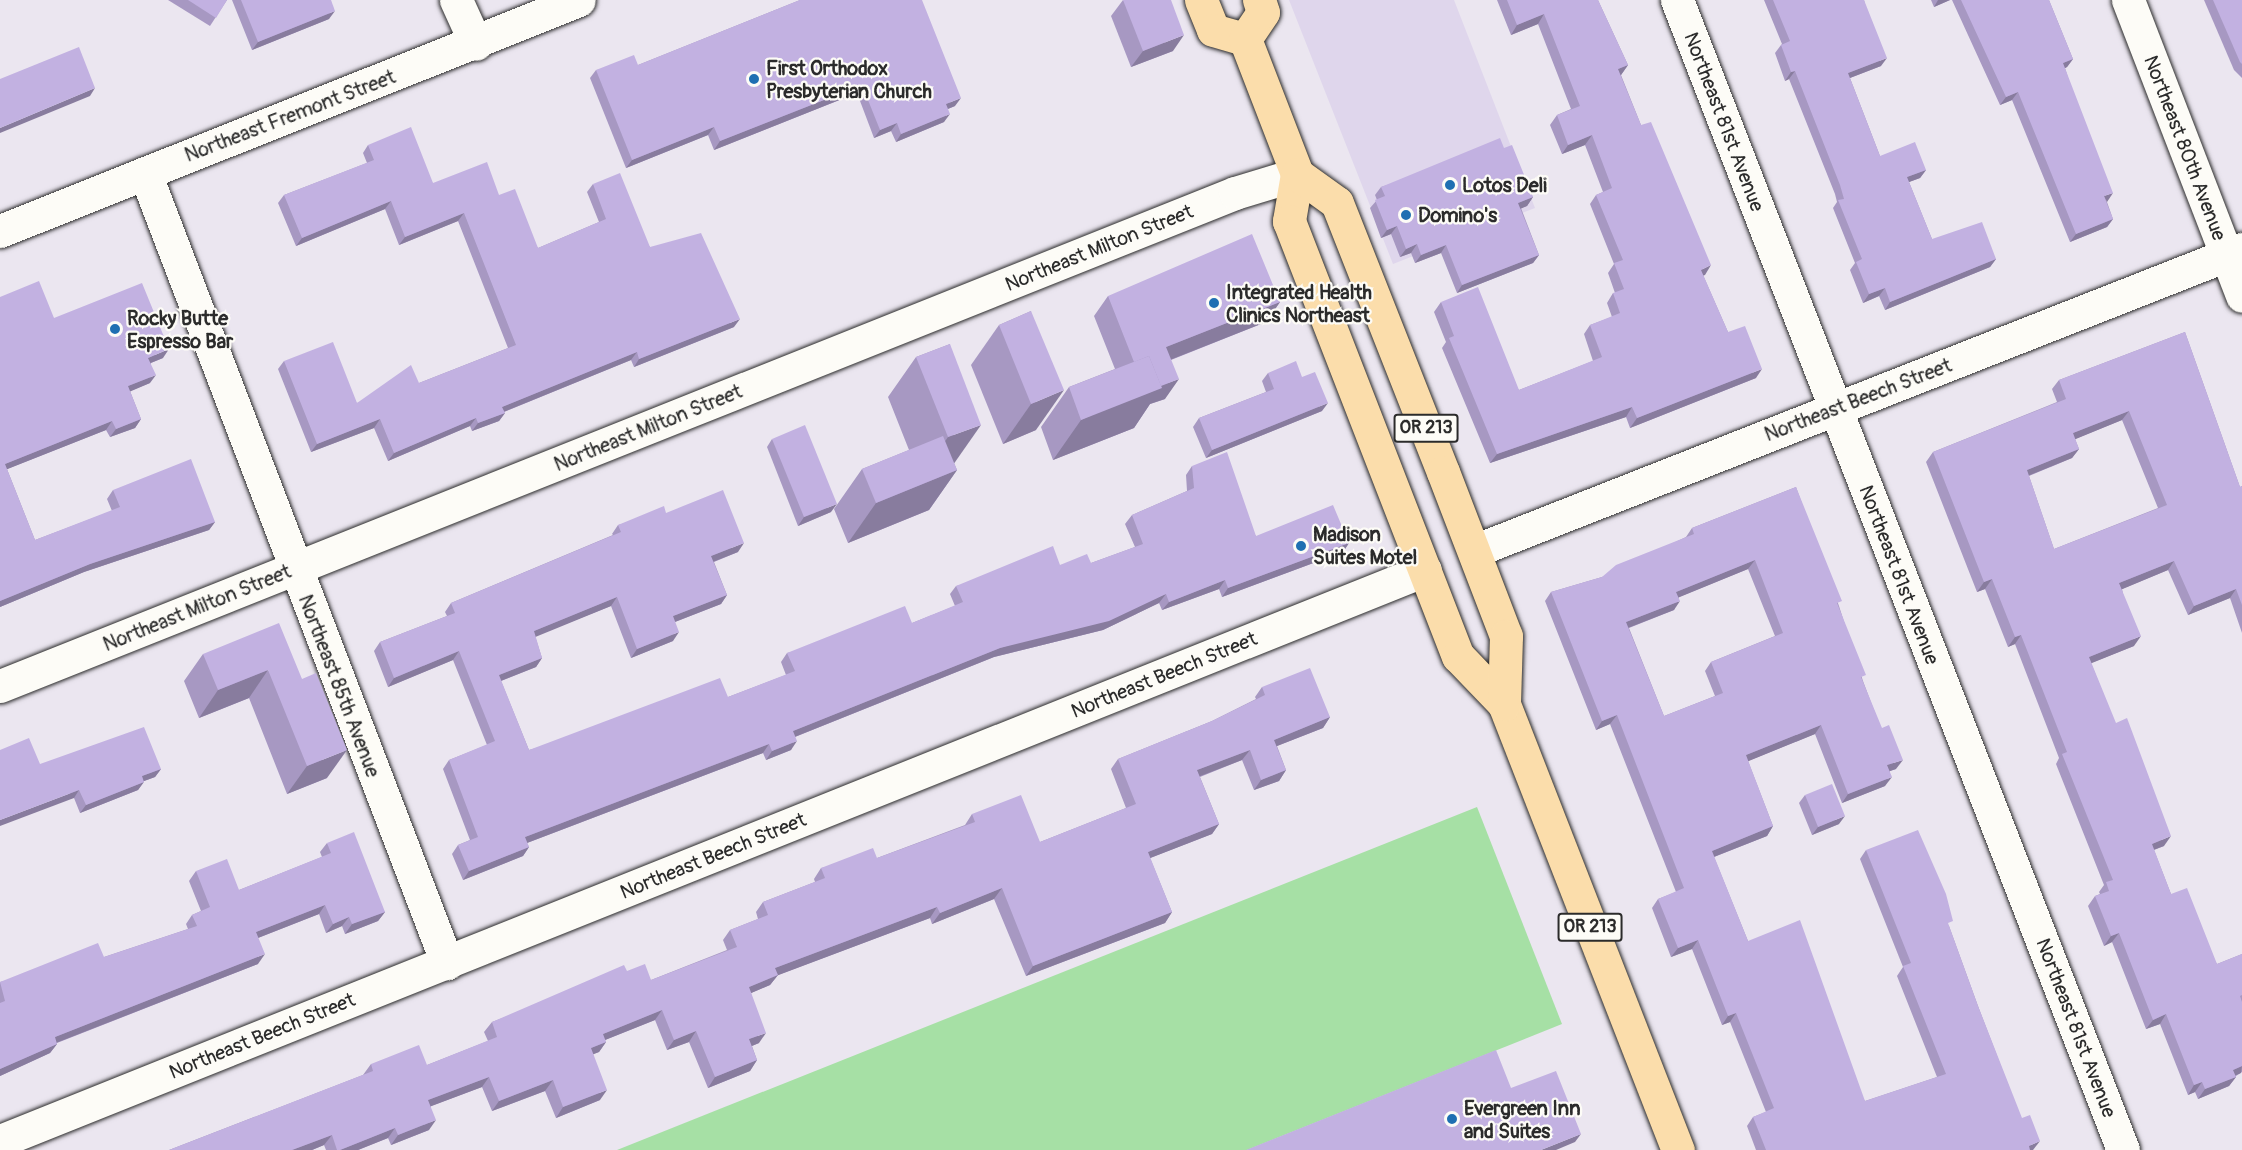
<!DOCTYPE html>
<style>
body{margin:0}
#map{position:relative;width:2242px;height:1150px;overflow:hidden;background:#ebe6f0;font-family:Pangolin,sans-serif}
div>[style]{position:absolute}
[style*='--x']{left:calc(var(--x)*1px);top:calc(var(--y)*1px);width:calc(var(--w)*1px);rotate:calc(var(--a)*1deg)}
.built>*{inset:0;background:#dfd6ec}
.green>*{inset:0;background:#a6e0a5}
.roads{filter:drop-shadow(0 0 2px #2b2b2b) drop-shadow(0 0 2px #2b2b2b)}
.minor>*{height:33px;margin:-16.5px;padding:0 16.5px;transform-origin:16.5px;border-radius:16.5px;background:#fdfcf7}
.tertiary>*{height:33px;margin:-16.5px;padding:0 16.5px;transform-origin:16.5px;border-radius:16.5px;background:#fdfcf7}
.primary>*{height:33px;margin:-16.5px;padding:0 16.5px;transform-origin:16.5px;border-radius:16.5px;background:#fbddab}
.wall>*{inset:0;background:#a798c2}
.shaded-wall>*{inset:0;background:#887c9e}
.building>*{inset:0;background:#c2b1e1}
.dots>*{width:16px;height:16px;translate:-50% -50%;box-sizing:border-box;border:3px solid #fdfcf7;border-radius:50%}
span{translate:-50% -50%;white-space:nowrap;text-align:center;line-height:1.15;-webkit-text-stroke:4.5px #fdfcf7;paint-order:stroke}
.shield-label span{padding:2px 4px;background:#fdfcf7;border:2px solid;border-radius:4px;-webkit-text-stroke-width:0}
.shield-label{font-size:18px;color:#2b2b2b;font-weight:700}
.poi-label{font-size:20px;color:#2b2b2b;font-weight:700}
.left{translate:0 -50%;text-align:left}
.street-label{font-size:20px;color:#2b2b2b}
</style>
<div id="map">
<div class="built">
<div style="clip-path:polygon(1289px 0,1454px 0,1535px 208px,1393px 264px)"></div>
</div>
<div class="green">
<div style="clip-path:polygon(1477px 807px,1562px 1024px,1247px 1150px,617px 1150px)"></div>
</div>
<div class="roads">
<div class="minor">
<div style="--x:456;--y:0;--w:48;--a:65.6"></div>
<div style="--x:1677;--y:0;--w:1233;--a:68.8"></div>
<div style="--x:2128;--y:0;--w:317;--a:68.9"></div>
<div style="--x:145;--y:173;--w:846;--a:69.08"></div>
<div style="--x:1474;--y:551;--w:825;--a:-21.47"></div>
<div style="--x:0;--y:686;--w:1330;--a:-21.76"></div>
<div style="--x:1235;--y:193;--w:65;--a:-17"></div>
<div style="--x:0;--y:1141;--w:1535;--a:-21.84"></div>
</div>
<div class="tertiary">
<div style="--x:0;--y:231;--w:623;--a:-21.75"></div>
</div>
<div class="primary">
<div style="--x:1201;--y:0;--w:32;--a:68"></div>
<div style="--x:1213;--y:30;--w:33;--a:16"></div>
<div style="--x:1245;--y:39;--w:145;--a:68.9"></div>
<div style="--x:1297;--y:174;--w:48;--a:99.7"></div>
<div style="--x:1289;--y:221;--w:467;--a:68.8"></div>
<div style="--x:1458;--y:656;--w:66;--a:46.2"></div>
<div style="--x:1504;--y:704;--w:479;--a:68.7"></div>
<div style="--x:1245;--y:39;--w:32;--a:-56"></div>
<div style="--x:1263;--y:12;--w:13;--a:-108"></div>
<div style="--x:1297;--y:174;--w:49;--a:35.9"></div>
<div style="--x:1337;--y:203;--w:289;--a:68.5"></div>
<div style="--x:1443;--y:472;--w:176;--a:69"></div>
<div style="--x:1506;--y:636;--w:68;--a:91.7"></div>
</div>
</div>
<div class="wall">
<div style="clip-path:polygon(168px 0,227px 0,210px 26px)"></div>
<div style="clip-path:polygon(232px 0,331px 0,329px 19px,252px 50px)"></div>
<div style="clip-path:polygon(800px 0,955px 106px,948px 109px,944px 122px,896px 142px,891px 131px,874px 138px,857px 93px,714px 150px,708px 135px,626px 168px,590px 78px,596px 70px,638px 65px)"></div>
<div style="clip-path:polygon(1123px 0,1173px 51px,1131px 67px,1111px 16px)"></div>
<div style="clip-path:polygon(1497px 0,1598px 0,1628px 65px,1621px 75px,1641px 125px,1705px 275px,1703px 275px,1728px 332px,1756px 378px,1630px 428px,1626px 417px,1490px 463px,1442px 348px,1446px 342px,1434px 312px,1441px 302px,1519px 390px,1593px 361px,1584px 334px,1590px 325px,1612px 317px,1607px 303px,1613px 293px,1615px 293px,1608px 273px,1614px 264px,1590px 204px,1596px 195px,1603px 192px,1585px 145px,1562px 154px,1550px 125px,1557px 115px,1571px 109px,1538px 24px,1511px 35px)"></div>
<div style="clip-path:polygon(1764px 0,1864px 0,1881px 66px,1850px 78px,1880px 156px,1926px 170px,1920px 178px,1909px 182px,1932px 239px,1996px 259px,1990px 267px,1885px 310px,1879px 296px,1863px 303px,1850px 270px,1855px 263px,1833px 208px,1837px 202px,1835px 194px,1789px 79px,1785px 81px,1775px 53px,1781px 45px,1782px 44px)"></div>
<div style="clip-path:polygon(1931px 0,1950px 0,1934px 7px)"></div>
<div style="clip-path:polygon(1952px 0,2049px 0,2073px 59px,2067px 67px,2065px 68px,2107px 202px,2113px 219px,2107px 227px,2070px 242px,2012px 100px,2000px 105px)"></div>
<div style="clip-path:polygon(2204px 0,2242px 0,2242px 78px,2234px 70px)"></div>
<div style="clip-path:polygon(368px 145px,433px 183px,499px 195px,538px 248px,599px 222px,587px 192px,593px 184px,650px 247px,734px 327px,634px 367px,631px 360px,504px 412px,505px 413px,499px 421px,472px 431px,470px 426px,388px 461px,374px 428px,311px 452px,278px 369px,284px 361px,357px 403px,419px 383px,508px 348px,458px 221px,399px 245px,385px 209px,296px 246px,278px 203px,284px 195px,367px 163px,363px 153px)"></div>
<div style="clip-path:polygon(1504px 148px,1533px 197px,1527px 206px,1521px 208px,1539px 255px,1533px 263px,1457px 293px,1441px 253px,1415px 263px,1411px 253px,1400px 257px,1391px 234px,1381px 238px,1370px 208px,1377px 200px,1375px 195px,1381px 187px)"></div>
<div style="clip-path:polygon(1108px 296px,1280px 302px,1266px 322px,1171px 360px,1165px 399px,1150px 404px,1134px 428px,1053px 460px,1041px 427px,1069px 387px,1115px 369px,1094px 316px)"></div>
<div style="clip-path:polygon(0 297px,54px 318px,163px 358px,151px 363px,150px 383px,130px 391px,141px 419px,135px 428px,110px 437px,106px 430px,7px 469px,35px 540px,112px 511px,107px 499px,113px 490px,215px 522px,209px 530px,84px 572px,0 607px)"></div>
<div style="clip-path:polygon(1031px 311px,1036px 430px,1003px 444px,971px 365px,999px 325px)"></div>
<div style="clip-path:polygon(evenodd,2185px 332px,2240px 487px,2242px 486px,2242px 633px,2230px 598px,2188px 615px,2168px 570px,2122px 589px,2134px 646px,2091px 663px,2164px 846px,2154px 850px,2171px 894px,2217px 964px,2242px 954px,2242px 1072px,2236px 1076px,2236px 1077px,2229px 1086px,2198px 1099px,2195px 1092px,2188px 1095px,2160px 1024px,2146px 1029px,2112px 942px,2104px 946px,2088px 906px,2095px 896px,2100px 894px,2099px 892px,2104px 885px,2056px 764px,2059px 758px,2015px 644px,2008px 647px,1985px 589px,1977px 592px,1926px 462px,1933px 452px,2057px 402px,2052px 389px,2059px 380px,2185px 332px,2122px 420px,2158px 508px,2054px 549px,2029px 476px,2072px 458px,2079px 449px,2075px 439px,2122px 420px)"></div>
<div style="clip-path:polygon(950px 344px,954px 463px,957px 470px,929px 510px,848px 543px,834px 509px,862px 469px,909px 450px,888px 397px,916px 357px)"></div>
<div style="clip-path:polygon(1268px 373px,1302px 377px,1322px 411px,1206px 458px,1193px 427px,1199px 418px,1266px 392px,1262px 381px)"></div>
<div style="clip-path:polygon(772px 439px,831px 512px,798px 526px,767px 447px)"></div>
<div style="clip-path:polygon(1192px 466px,1256px 536px,1349px 543px,1343px 552px,1222px 597px,1219px 589px,1162px 610px,1159px 603px,1103px 630px,994px 657px,795px 737px,791px 750px,766px 760px,763px 753px,527px 843px,529px 847px,523px 856px,463px 880px,452px 854px,458px 845px,470px 840px,443px 769px,449px 760px,487px 745px,453px 660px,388px 687px,374px 651px,380px 642px,447px 616px,445px 612px,451px 603px,613px 535px,612px 534px,618px 525px,666px 513px,738px 552px,714px 562px,727px 595px,721px 604px,675px 622px,673px 641px,631px 658px,611px 606px,535px 636px,542px 658px,536px 667px,501px 681px,529px 750px,728px 697px,786px 675px,781px 662px,787px 653px,912px 623px,955px 606px,950px 594px,956px 586px,1060px 565px,1091px 563px,1135px 547px,1125px 524px,1132px 515px,1187px 491px,1186px 475px)"></div>
<div style="clip-path:polygon(evenodd,1796px 487px,1839px 606px,1863px 681px,1896px 769px,1890px 771px,1885px 786px,1842px 803px,1815px 734px,1748px 761px,1773px 826px,1767px 836px,1714px 857px,1748px 941px,1865px 1101px,1937px 1077px,1897px 976px,1903px 967px,1860px 859px,1866px 850px,1949px 926px,1978px 1006px,2033px 1150px,1756px 1150px,1747px 1126px,1753px 1117px,1766px 1112px,1730px 1022px,1722px 1025px,1692px 949px,1671px 957px,1652px 908px,1658px 899px,1676px 892px,1610px 724px,1596px 730px,1545px 601px,1551px 592px,1602px 577px,1686px 537px,1692px 528px,1796px 487px,1748px 569px,1775px 636px,1711px 662px,1705px 671px,1715px 696px,1664px 716px,1629px 628px,1674px 610px,1679px 597px,1748px 569px)"></div>
<div style="clip-path:polygon(203px 654px,302px 679px,327px 778px,287px 794px,249px 698px,199px 718px,184px 681px)"></div>
<div style="clip-path:polygon(1262px 687px,1330px 717px,1323px 728px,1277px 746px,1286px 770px,1279px 781px,1254px 790px,1242px 760px,1200px 777px,1219px 824px,1212px 834px,1150px 858px,1172px 912px,1165px 923px,1026px 976px,994px 899px,932px 924px,930px 918px,778px 975px,770px 985px,751px 993px,759px 1043px,752px 1046px,757px 1060px,750px 1071px,708px 1088px,689px 1042px,667px 1050px,655px 1020px,605px 1040px,606px 1042px,599px 1052px,593px 1054px,600px 1100px,556px 1118px,545px 1091px,492px 1111px,482px 1087px,431px 1106px,429px 1130px,391px 1145px,388px 1138px,358px 1150px,326px 1150px,324px 1145px,312px 1150px,169px 1150px,363px 1075px,371px 1064px,427px 1065px,488px 1041px,484px 1032px,492px 1022px,627px 971px,651px 980px,727px 950px,723px 940px,730px 930px,758px 919px,756px 912px,763px 902px,815px 882px,814px 879px,821px 868px,877px 858px,965px 825px,972px 814px,1040px 842px,1126px 808px,1111px 769px,1118px 759px,1212px 721px,1256px 699px,1255px 697px)"></div>
<div style="clip-path:polygon(40px 764px,161px 769px,155px 777px,144px 781px,138px 790px,80px 813px,74px 798px)"></div>
<div style="clip-path:polygon(1805px 795px,1839px 824px,1812px 835px,1799px 803px)"></div>
<div style="clip-path:polygon(327px 843px,385px 912px,378px 921px,345px 934px,342px 926px,326px 933px,319px 914px,258px 938px,258px 964px,57px 1043px,57px 1044px,50px 1053px,0 1076px,0 982px,104px 957px,188px 929px,186px 924px,192px 915px,201px 911px,189px 881px,196px 871px,239px 890px,322px 857px,320px 852px)"></div>
</div>
<div class="shaded-wall">
<div style="clip-path:polygon(1938px 0,1950px 0,1934px 7px)"></div>
<div style="clip-path:polygon(335px 11px,329px 19px,252px 50px,258px 42px)"></div>
<div style="clip-path:polygon(1544px 14px,1538px 24px,1511px 35px,1517px 25px)"></div>
<div style="clip-path:polygon(1184px 35px,1173px 51px,1131px 67px,1143px 51px)"></div>
<div style="clip-path:polygon(1887px 58px,1881px 66px,1842px 81px,1848px 73px)"></div>
<div style="clip-path:polygon(2073px 59px,2067px 67px,2058px 72px,2063px 63px)"></div>
<div style="clip-path:polygon(1628px 65px,1621px 75px,1612px 79px,1618px 69px)"></div>
<div style="clip-path:polygon(1795px 71px,1789px 79px,1785px 81px,1791px 72px)"></div>
<div style="clip-path:polygon(862px 85px,857px 93px,714px 150px,720px 141px)"></div>
<div style="clip-path:polygon(95px 88px,90px 96px,0 133px,0 128px)"></div>
<div style="clip-path:polygon(2018px 92px,2012px 100px,2000px 105px,2006px 97px)"></div>
<div style="clip-path:polygon(961px 98px,955px 106px,940px 112px,946px 104px)"></div>
<div style="clip-path:polygon(950px 114px,944px 122px,896px 142px,901px 134px)"></div>
<div style="clip-path:polygon(897px 123px,891px 131px,874px 138px,880px 130px)"></div>
<div style="clip-path:polygon(714px 127px,708px 135px,626px 168px,632px 160px)"></div>
<div style="clip-path:polygon(1592px 135px,1585px 145px,1562px 154px,1568px 145px)"></div>
<div style="clip-path:polygon(1926px 170px,1920px 178px,1901px 185px,1907px 177px)"></div>
<div style="clip-path:polygon(2113px 193px,2107px 202px,2104px 196px)"></div>
<div style="clip-path:polygon(1533px 197px,1527px 206px,1513px 212px,1518px 203px)"></div>
<div style="clip-path:polygon(391px 201px,385px 209px,296px 246px,302px 238px)"></div>
<div style="clip-path:polygon(464px 213px,458px 221px,399px 245px,405px 237px)"></div>
<div style="clip-path:polygon(2113px 219px,2107px 227px,2070px 242px,2076px 234px)"></div>
<div style="clip-path:polygon(1397px 226px,1391px 234px,1381px 238px,1387px 230px)"></div>
<div style="clip-path:polygon(1417px 244px,1411px 253px,1400px 257px,1406px 249px)"></div>
<div style="clip-path:polygon(1446px 245px,1441px 253px,1415px 263px,1421px 255px)"></div>
<div style="clip-path:polygon(1539px 255px,1533px 263px,1457px 293px,1462px 285px)"></div>
<div style="clip-path:polygon(1996px 259px,1990px 267px,1885px 310px,1890px 302px)"></div>
<div style="clip-path:polygon(1711px 265px,1705px 275px,1694px 279px,1701px 270px)"></div>
<div style="clip-path:polygon(1885px 288px,1879px 296px,1863px 303px,1869px 294px)"></div>
<div style="clip-path:polygon(1280px 302px,1266px 322px,1152px 367px,1166px 347px)"></div>
<div style="clip-path:polygon(740px 319px,734px 327px,634px 367px,639px 359px)"></div>
<div style="clip-path:polygon(169px 349px,163px 358px,143px 366px,148px 358px)"></div>
<div style="clip-path:polygon(637px 352px,631px 360px,496px 415px,502px 407px)"></div>
<div style="clip-path:polygon(1762px 369px,1756px 378px,1630px 428px,1637px 418px)"></div>
<div style="clip-path:polygon(156px 375px,150px 383px,122px 395px,128px 386px)"></div>
<div style="clip-path:polygon(1179px 379px,1165px 399px,1150px 404px,1134px 428px,1053px 460px,1081px 420px,1145px 391px)"></div>
<div style="clip-path:polygon(1064px 390px,1036px 430px,1003px 444px,1031px 404px)"></div>
<div style="clip-path:polygon(1328px 403px,1322px 411px,1206px 458px,1212px 450px)"></div>
<div style="clip-path:polygon(1632px 407px,1626px 417px,1490px 463px,1497px 454px)"></div>
<div style="clip-path:polygon(2129px 411px,2122px 420px,2066px 443px,2073px 433px)"></div>
<div style="clip-path:polygon(505px 413px,499px 421px,472px 431px,478px 423px)"></div>
<div style="clip-path:polygon(476px 418px,470px 426px,388px 461px,394px 453px)"></div>
<div style="clip-path:polygon(141px 419px,135px 428px,110px 437px,116px 429px)"></div>
<div style="clip-path:polygon(380px 419px,374px 428px,311px 452px,317px 444px)"></div>
<div style="clip-path:polygon(112px 421px,106px 430px,0 472px,5px 464px)"></div>
<div style="clip-path:polygon(981px 425px,953px 465px,920px 477px,948px 437px)"></div>
<div style="clip-path:polygon(2079px 449px,2072px 458px,2020px 479px,2027px 470px)"></div>
<div style="clip-path:polygon(957px 470px,929px 510px,848px 543px,876px 503px)"></div>
<div style="clip-path:polygon(837px 504px,831px 512px,798px 526px,804px 517px)"></div>
<div style="clip-path:polygon(215px 522px,209px 530px,84px 572px,0 607px,0 601px,90px 564px)"></div>
<div style="clip-path:polygon(744px 543px,738px 552px,705px 565px,711px 556px)"></div>
<div style="clip-path:polygon(1349px 543px,1343px 552px,1222px 597px,1228px 588px)"></div>
<div style="clip-path:polygon(1755px 560px,1748px 569px,1670px 601px,1676px 592px)"></div>
<div style="clip-path:polygon(2174px 561px,2168px 570px,2113px 593px,2119px 583px)"></div>
<div style="clip-path:polygon(1992px 579px,1985px 589px,1977px 592px,1984px 582px)"></div>
<div style="clip-path:polygon(1225px 580px,1219px 589px,1162px 610px,1169px 602px)"></div>
<div style="clip-path:polygon(2236px 589px,2230px 598px,2188px 615px,2194px 606px)"></div>
<div style="clip-path:polygon(1166px 594px,1159px 603px,1103px 630px,994px 657px,787px 740px,793px 731px,1000px 648px)"></div>
<div style="clip-path:polygon(727px 595px,721px 604px,667px 625px,673px 616px)"></div>
<div style="clip-path:polygon(617px 597px,611px 606px,528px 640px,534px 631px)"></div>
<div style="clip-path:polygon(1680px 601px,1674px 610px,1620px 631px,1626px 622px)"></div>
<div style="clip-path:polygon(679px 632px,673px 641px,631px 658px,637px 649px)"></div>
<div style="clip-path:polygon(2021px 635px,2015px 644px,2008px 647px,2015px 637px)"></div>
<div style="clip-path:polygon(2141px 636px,2134px 646px,2082px 667px,2089px 657px)"></div>
<div style="clip-path:polygon(459px 651px,453px 660px,388px 687px,394px 678px)"></div>
<div style="clip-path:polygon(542px 658px,536px 667px,493px 684px,499px 675px)"></div>
<div style="clip-path:polygon(268px 670px,249px 698px,199px 718px,218px 690px)"></div>
<div style="clip-path:polygon(1617px 715px,1610px 724px,1596px 730px,1602px 721px)"></div>
<div style="clip-path:polygon(1330px 717px,1323px 728px,1267px 750px,1274px 740px)"></div>
<div style="clip-path:polygon(1821px 725px,1815px 734px,1739px 765px,1746px 755px)"></div>
<div style="clip-path:polygon(797px 741px,791px 750px,766px 760px,772px 751px)"></div>
<div style="clip-path:polygon(769px 744px,763px 753px,519px 846px,525px 837px)"></div>
<div style="clip-path:polygon(347px 750px,327px 778px,287px 794px,307px 766px)"></div>
<div style="clip-path:polygon(1250px 750px,1242px 760px,1190px 780px,1197px 770px)"></div>
<div style="clip-path:polygon(1903px 760px,1896px 769px,1881px 774px,1887px 765px)"></div>
<div style="clip-path:polygon(161px 769px,155px 777px,136px 784px,142px 776px)"></div>
<div style="clip-path:polygon(1286px 770px,1279px 781px,1254px 790px,1261px 780px)"></div>
<div style="clip-path:polygon(1892px 777px,1885px 786px,1842px 803px,1848px 794px)"></div>
<div style="clip-path:polygon(144px 782px,138px 790px,80px 813px,86px 805px)"></div>
<div style="clip-path:polygon(79px 790px,74px 798px,0 826px,0 820px)"></div>
<div style="clip-path:polygon(1845px 816px,1839px 824px,1812px 835px,1818px 827px)"></div>
<div style="clip-path:polygon(1219px 824px,1212px 834px,1140px 862px,1148px 852px)"></div>
<div style="clip-path:polygon(1773px 826px,1767px 836px,1706px 860px,1712px 851px)"></div>
<div style="clip-path:polygon(2171px 836px,2164px 846px,2145px 853px,2152px 844px)"></div>
<div style="clip-path:polygon(529px 847px,523px 856px,463px 880px,469px 871px)"></div>
<div style="clip-path:polygon(1002px 888px,994px 899px,932px 924px,940px 913px)"></div>
<div style="clip-path:polygon(325px 905px,319px 914px,250px 941px,256px 932px)"></div>
<div style="clip-path:polygon(937px 907px,930px 918px,768px 979px,775px 968px)"></div>
<div style="clip-path:polygon(385px 912px,378px 921px,345px 934px,352px 924px)"></div>
<div style="clip-path:polygon(1172px 912px,1165px 923px,1026px 976px,1033px 966px)"></div>
<div style="clip-path:polygon(349px 917px,342px 926px,326px 933px,333px 924px)"></div>
<div style="clip-path:polygon(2119px 933px,2112px 942px,2104px 946px,2111px 936px)"></div>
<div style="clip-path:polygon(1698px 940px,1692px 949px,1671px 957px,1678px 948px)"></div>
<div style="clip-path:polygon(265px 954px,258px 964px,48px 1046px,55px 1037px)"></div>
<div style="clip-path:polygon(778px 975px,770px 985px,742px 997px,749px 987px)"></div>
<div style="clip-path:polygon(662px 1010px,655px 1020px,595px 1044px,603px 1034px)"></div>
<div style="clip-path:polygon(1736px 1013px,1730px 1022px,1722px 1025px,1728px 1016px)"></div>
<div style="clip-path:polygon(2166px 1014px,2160px 1024px,2146px 1029px,2153px 1020px)"></div>
<div style="clip-path:polygon(696px 1031px,689px 1042px,667px 1050px,674px 1040px)"></div>
<div style="clip-path:polygon(766px 1033px,759px 1043px,742px 1050px,749px 1039px)"></div>
<div style="clip-path:polygon(606px 1042px,599px 1052px,584px 1058px,591px 1048px)"></div>
<div style="clip-path:polygon(57px 1044px,50px 1053px,0 1076px,0 1069px)"></div>
<div style="clip-path:polygon(757px 1060px,750px 1071px,708px 1088px,715px 1077px)"></div>
<div style="clip-path:polygon(2242px 1066px,2241px 1073px,2227px 1079px,2233px 1070px)"></div>
<div style="clip-path:polygon(489px 1077px,482px 1087px,421px 1110px,428px 1100px)"></div>
<div style="clip-path:polygon(2236px 1077px,2229px 1086px,2198px 1099px,2205px 1089px)"></div>
<div style="clip-path:polygon(553px 1080px,545px 1091px,492px 1111px,499px 1101px)"></div>
<div style="clip-path:polygon(2202px 1082px,2195px 1092px,2188px 1095px,2194px 1085px)"></div>
<div style="clip-path:polygon(607px 1090px,600px 1100px,556px 1118px,563px 1107px)"></div>
<div style="clip-path:polygon(436px 1120px,429px 1130px,391px 1145px,398px 1135px)"></div>
<div style="clip-path:polygon(395px 1128px,388px 1138px,358px 1150px,340px 1150px)"></div>
<div style="clip-path:polygon(1581px 1134px,1575px 1142px,1556px 1150px,1541px 1150px)"></div>
<div style="clip-path:polygon(332px 1135px,324px 1145px,312px 1150px,292px 1150px)"></div>
<div style="clip-path:polygon(2040px 1141px,2033px 1150px,2025px 1150px,2029px 1146px)"></div>
</div>
<div class="building">
<div style="clip-path:polygon(188px 0,227px 0,216px 18px)"></div>
<div style="clip-path:polygon(241px 0,331px 0,335px 11px,258px 42px)"></div>
<div style="clip-path:polygon(800px 0,922px 0,961px 98px,946px 104px,950px 114px,901px 134px,897px 123px,880px 130px,862px 85px,720px 141px,714px 127px,632px 160px,596px 70px,634px 55px,638px 65px)"></div>
<div style="clip-path:polygon(1123px 0,1171px 0,1184px 35px,1143px 51px)"></div>
<div style="clip-path:polygon(1507px 0,1598px 0,1628px 65px,1618px 69px,1641px 125px,1651px 122px,1711px 265px,1701px 270px,1728px 332px,1745px 326px,1762px 369px,1637px 418px,1632px 407px,1497px 454px,1449px 338px,1454px 336px,1441px 302px,1478px 287px,1519px 390px,1602px 357px,1590px 325px,1620px 313px,1613px 293px,1624px 289px,1614px 263px,1623px 260px,1596px 195px,1612px 188px,1592px 135px,1568px 145px,1557px 115px,1580px 106px,1544px 14px,1517px 25px)"></div>
<div style="clip-path:polygon(1773px 0,1864px 0,1887px 58px,1848px 73px,1880px 156px,1915px 142px,1926px 170px,1907px 177px,1932px 239px,1982px 222px,1996px 259px,1890px 302px,1885px 288px,1869px 294px,1856px 262px,1862px 259px,1838px 200px,1844px 199px,1840px 185px,1795px 71px,1791px 72px,1781px 45px,1790px 41px)"></div>
<div style="clip-path:polygon(1961px 0,2049px 0,2073px 59px,2063px 63px,2113px 193px,2104px 196px,2113px 219px,2076px 234px,2018px 92px,2006px 97px)"></div>
<div style="clip-path:polygon(2213px 0,2242px 0,2242px 64px,2240px 62px)"></div>
<div style="clip-path:polygon(79px 47px,95px 88px,0 128px,0 79px)"></div>
<div style="clip-path:polygon(411px 127px,433px 183px,487px 162px,499px 195px,515px 189px,538px 248px,606px 219px,593px 184px,620px 173px,650px 247px,701px 233px,740px 319px,639px 359px,637px 352px,502px 407px,505px 413px,478px 423px,476px 418px,394px 453px,380px 419px,317px 444px,284px 361px,333px 342px,357px 403px,411px 365px,419px 383px,516px 345px,464px 213px,405px 237px,391px 201px,302px 238px,284px 195px,374px 160px,368px 145px)"></div>
<div style="clip-path:polygon(1500px 138px,1504px 148px,1512px 145px,1533px 197px,1518px 203px,1539px 255px,1462px 285px,1446px 245px,1421px 255px,1417px 244px,1406px 249px,1397px 226px,1387px 230px,1375px 200px,1385px 196px,1381px 187px)"></div>
<div style="clip-path:polygon(1252px 234px,1280px 302px,1166px 347px,1179px 379px,1161px 386px,1149px 356px,1134px 362px,1108px 296px)"></div>
<div style="clip-path:polygon(39px 281px,54px 318px,142px 283px,169px 349px,148px 358px,156px 375px,128px 386px,141px 419px,116px 429px,112px 421px,5px 464px,35px 540px,120px 507px,113px 490px,191px 459px,215px 522px,90px 564px,0 601px,0 297px)"></div>
<div style="clip-path:polygon(1031px 311px,1064px 390px,1031px 404px,999px 325px)"></div>
<div style="clip-path:polygon(evenodd,2185px 332px,2240px 487px,2242px 486px,2242px 605px,2236px 589px,2194px 606px,2174px 561px,2119px 583px,2141px 636px,2089px 657px,2116px 723px,2127px 718px,2171px 836px,2152px 844px,2171px 894px,2187px 888px,2217px 964px,2242px 954px,2242px 995px,2240px 996px,2242px 1002px,2242px 1066px,2233px 1070px,2236px 1077px,2205px 1089px,2202px 1082px,2194px 1085px,2166px 1014px,2153px 1020px,2119px 933px,2111px 936px,2095px 896px,2109px 891px,2106px 882px,2113px 880px,2062px 754px,2067px 752px,2021px 635px,2015px 637px,1992px 579px,1984px 582px,1933px 452px,2066px 399px,2059px 380px,2185px 332px,2129px 411px,2167px 505px,2054px 549px,2027px 470px,2079px 449px,2073px 433px,2129px 411px)"></div>
<div style="clip-path:polygon(950px 344px,981px 425px,948px 437px,916px 357px)"></div>
<div style="clip-path:polygon(1149px 356px,1162px 388px,1081px 420px,1069px 387px)"></div>
<div style="clip-path:polygon(1296px 361px,1302px 377px,1315px 372px,1328px 403px,1212px 450px,1199px 418px,1274px 389px,1268px 373px)"></div>
<div style="clip-path:polygon(805px 425px,837px 504px,804px 517px,772px 439px)"></div>
<div style="clip-path:polygon(943px 436px,957px 470px,876px 503px,862px 469px)"></div>
<div style="clip-path:polygon(1227px 452px,1256px 536px,1333px 505px,1349px 543px,1228px 588px,1225px 580px,1169px 602px,1166px 594px,1109px 621px,1000px 648px,793px 731px,797px 741px,772px 751px,769px 744px,525px 837px,529px 847px,469px 871px,458px 845px,478px 837px,449px 760px,495px 741px,459px 651px,394px 678px,380px 642px,455px 613px,451px 603px,621px 532px,618px 525px,664px 506px,666px 513px,723px 490px,744px 543px,711px 556px,727px 595px,673px 616px,679px 632px,637px 649px,617px 597px,534px 631px,542px 658px,499px 675px,529px 750px,720px 678px,728px 697px,795px 671px,787px 653px,905px 606px,912px 623px,963px 602px,956px 586px,1053px 546px,1060px 565px,1087px 554px,1091px 563px,1143px 544px,1132px 515px,1194px 488px,1192px 466px)"></div>
<div style="clip-path:polygon(evenodd,1796px 487px,1842px 601px,1837px 603px,1866px 675px,1861px 677px,1882px 728px,1889px 725px,1903px 760px,1887px 765px,1892px 777px,1848px 794px,1821px 725px,1746px 755px,1773px 826px,1712px 851px,1748px 941px,1800px 920px,1865px 1101px,1946px 1074px,1903px 966px,1911px 963px,1866px 850px,1918px 830px,1946px 894px,1953px 921px,1948px 923px,1978px 1006px,2022px 1118px,2030px 1115px,2040px 1141px,2029px 1146px,2030px 1150px,1766px 1150px,1753px 1117px,1774px 1108px,1736px 1013px,1728px 1016px,1698px 940px,1678px 948px,1658px 899px,1684px 888px,1617px 715px,1602px 721px,1551px 592px,1602px 577px,1616px 565px,1694px 534px,1692px 528px,1796px 487px,1755px 560px,1783px 633px,1711px 662px,1723px 693px,1664px 716px,1626px 622px,1680px 601px,1676px 592px,1755px 560px)"></div>
<div style="clip-path:polygon(279px 623px,302px 679px,316px 673px,347px 750px,307px 766px,268px 670px,218px 690px,203px 654px)"></div>
<div style="clip-path:polygon(1310px 668px,1330px 717px,1274px 740px,1286px 770px,1261px 780px,1250px 750px,1197px 770px,1219px 824px,1148px 852px,1172px 912px,1033px 966px,1002px 888px,940px 913px,937px 907px,775px 968px,778px 975px,749px 987px,766px 1033px,749px 1039px,757px 1060px,715px 1077px,696px 1031px,674px 1040px,662px 1010px,603px 1034px,606px 1042px,591px 1048px,607px 1090px,563px 1107px,553px 1080px,499px 1101px,489px 1077px,428px 1100px,436px 1120px,398px 1135px,395px 1128px,340px 1150px,337px 1150px,332px 1135px,292px 1150px,169px 1150px,373px 1071px,371px 1064px,419px 1045px,427px 1065px,497px 1037px,492px 1022px,624px 965px,627px 971px,645px 964px,651px 980px,737px 947px,730px 930px,768px 915px,763px 902px,825px 878px,821px 868px,873px 848px,877px 858px,975px 822px,972px 814px,1021px 795px,1040px 842px,1136px 804px,1118px 759px,1212px 721px,1265px 695px,1262px 687px)"></div>
<div style="clip-path:polygon(144px 727px,161px 769px,142px 776px,144px 782px,86px 805px,79px 790px,0 820px,0 750px,29px 738px,40px 764px)"></div>
<div style="clip-path:polygon(1832px 784px,1845px 816px,1818px 827px,1805px 795px)"></div>
<div style="clip-path:polygon(354px 832px,385px 912px,352px 924px,349px 917px,333px 924px,325px 905px,256px 932px,265px 954px,55px 1037px,57px 1044px,0 1069px,0 1003px,5px 1001px,0 982px,98px 943px,104px 957px,197px 926px,192px 915px,210px 907px,196px 871px,227px 859px,239px 890px,331px 853px,327px 843px)"></div>
<div style="clip-path:polygon(1496px 1050px,1511px 1088px,1556px 1071px,1581px 1134px,1541px 1150px,1246px 1150px)"></div>
</div>
<div class="dots">
<div style="left:754px;top:79px;background:#1f6fb2"></div>
<div style="left:1450px;top:185px;background:#1f6fb2"></div>
<div style="left:1406px;top:215px;background:#1f6fb2"></div>
<div style="left:1214px;top:303px;background:#1f6fb2"></div>
<div style="left:115px;top:329px;background:#1f6fb2"></div>
<div style="left:1301px;top:546px;background:#1f6fb2"></div>
<div style="left:1452px;top:1119px;background:#1f6fb2"></div>
</div>
<div class="shield-label">
<span style="left:1426px;top:428px">OR 213</span>
<span style="left:1590px;top:927px">OR 213</span>
</div>
<div class="poi-label">
<span class="left" style="left:766px;top:80px">First Orthodox<br>Presbyterian Church</span>
<span class="left" style="left:1462px;top:185px">Lotos Deli</span>
<span class="left" style="left:1418px;top:215px">Domino's</span>
<span class="left" style="left:1226px;top:304px">Integrated Health<br>Clinics Northeast</span>
<span class="left" style="left:127px;top:330px">Rocky Butte<br>Espresso Bar</span>
<span class="left" style="left:1313px;top:546px">Madison<br>Suites Motel</span>
<span class="left" style="left:1464px;top:1120px">Evergreen Inn<br>and Suites</span>
</div>
<div class="street-label">
<span style="left:290px;top:116px;rotate:-21deg">Northeast Fremont Street</span>
<span style="left:1724px;top:122px;rotate:69deg">Northeast 81st Avenue</span>
<span style="left:2185px;top:148px;rotate:69deg">Northeast 80th Avenue</span>
<span style="left:1099px;top:248px;rotate:-22deg">Northeast Milton Street</span>
<span style="left:1858px;top:400px;rotate:-21deg">Northeast Beech Street</span>
<span style="left:648px;top:428px;rotate:-22deg">Northeast Milton Street</span>
<span style="left:1899px;top:575px;rotate:69deg">Northeast 81st Avenue</span>
<span style="left:197px;top:608px;rotate:-22deg">Northeast Milton Street</span>
<span style="left:1164px;top:675px;rotate:-22deg">Northeast Beech Street</span>
<span style="left:339px;top:686px;rotate:69deg">Northeast 85th Avenue</span>
<span style="left:713px;top:856px;rotate:-22deg">Northeast Beech Street</span>
<span style="left:2076px;top:1028px;rotate:69deg">Northeast 81st Avenue</span>
<span style="left:262px;top:1036px;rotate:-22deg">Northeast Beech Street</span>
</div>
</div>
